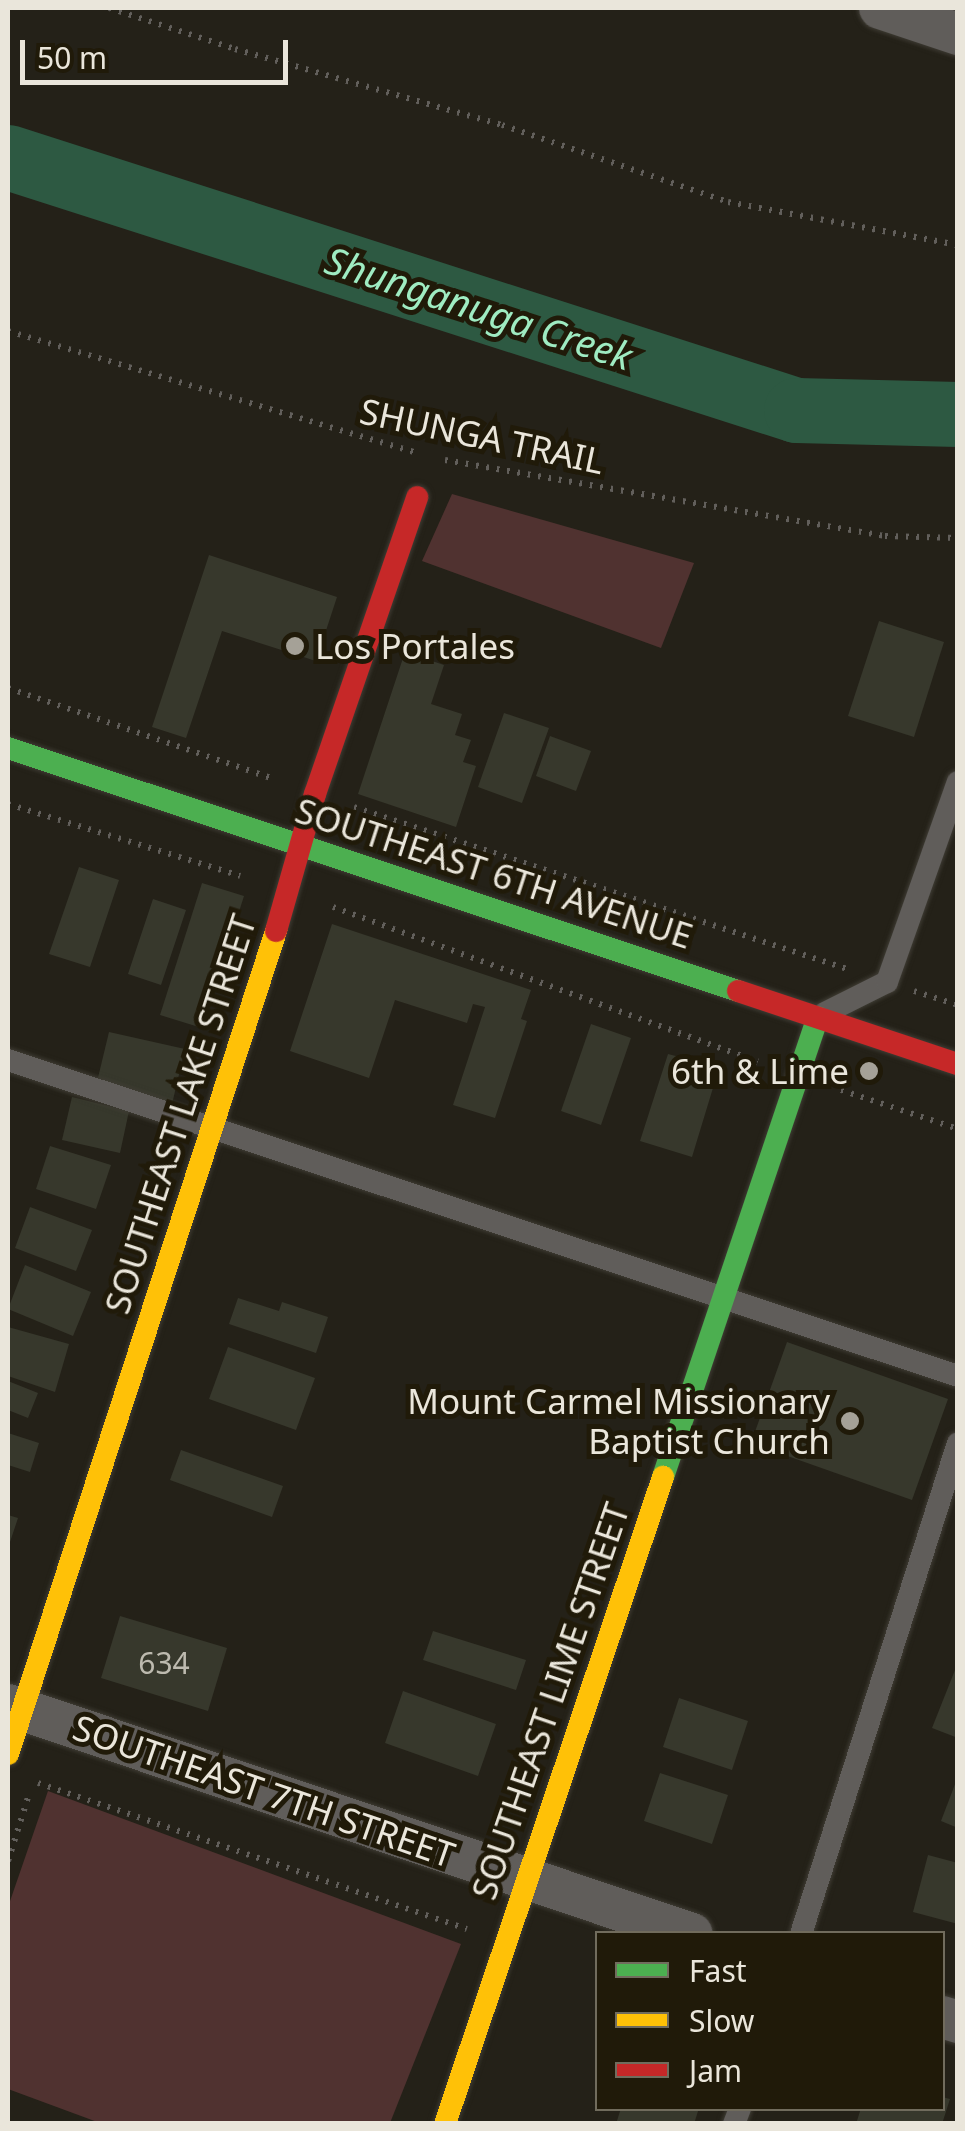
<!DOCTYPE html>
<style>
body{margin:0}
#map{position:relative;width:965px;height:2131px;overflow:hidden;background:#242118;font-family:"Noto Sans",sans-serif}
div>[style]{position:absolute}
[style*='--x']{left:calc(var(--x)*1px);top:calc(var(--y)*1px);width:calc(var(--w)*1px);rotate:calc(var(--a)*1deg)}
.green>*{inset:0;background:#503230}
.river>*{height:65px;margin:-32.5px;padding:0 32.5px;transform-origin:32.5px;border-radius:32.5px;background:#2d5942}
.building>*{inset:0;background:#37382c}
.path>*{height:6px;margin-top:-3px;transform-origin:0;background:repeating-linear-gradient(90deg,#625f5b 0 2.5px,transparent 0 10.5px)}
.roads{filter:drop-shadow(0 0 2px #3f3c34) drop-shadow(0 0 2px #3f3c34)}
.lane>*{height:22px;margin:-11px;padding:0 11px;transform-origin:11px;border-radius:11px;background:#605d5a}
.street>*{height:42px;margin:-21px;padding:0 21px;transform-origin:21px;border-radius:21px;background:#605d5a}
.fast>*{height:22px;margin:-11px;padding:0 11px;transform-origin:11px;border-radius:11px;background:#4caf50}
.slow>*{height:22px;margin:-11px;padding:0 11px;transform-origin:11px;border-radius:11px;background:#ffc107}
.jam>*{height:22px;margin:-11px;padding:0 11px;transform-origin:11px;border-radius:11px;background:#c62828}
.dots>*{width:28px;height:28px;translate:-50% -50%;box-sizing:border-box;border:5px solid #201a09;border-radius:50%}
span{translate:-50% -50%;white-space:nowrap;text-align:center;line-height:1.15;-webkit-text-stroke:10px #201a09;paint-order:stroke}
.number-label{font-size:30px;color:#bdbaaf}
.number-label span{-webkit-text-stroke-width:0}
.street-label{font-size:35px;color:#eae6db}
.poi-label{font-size:35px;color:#eae6db}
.left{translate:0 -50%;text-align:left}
.right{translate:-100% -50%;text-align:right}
.water-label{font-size:38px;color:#9fecc2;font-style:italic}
.frame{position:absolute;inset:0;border:10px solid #eae6db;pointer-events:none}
.legend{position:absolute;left:595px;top:1931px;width:350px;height:180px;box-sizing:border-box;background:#201a09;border:2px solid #716c5d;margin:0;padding:12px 18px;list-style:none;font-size:30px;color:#eae6db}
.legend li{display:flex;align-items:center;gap:20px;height:50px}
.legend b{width:50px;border:2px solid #716c5d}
.scale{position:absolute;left:20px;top:40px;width:268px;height:45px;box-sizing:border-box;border:5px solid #eae6db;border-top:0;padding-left:12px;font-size:30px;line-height:35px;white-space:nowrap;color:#eae6db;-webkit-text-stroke:8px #201a09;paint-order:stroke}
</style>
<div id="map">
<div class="green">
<div style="clip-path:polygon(452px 494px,694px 563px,661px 648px,422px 561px)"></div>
<div style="clip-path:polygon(48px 1791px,461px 1944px,390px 2123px,100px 2123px,8px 2089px,8px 1907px)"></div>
</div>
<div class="river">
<div style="--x:8;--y:157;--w:828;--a:17.8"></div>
<div style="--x:796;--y:410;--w:162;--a:1.4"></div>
</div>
<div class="building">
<div style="clip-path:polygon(209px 555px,337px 597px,316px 661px,222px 631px,186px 738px,152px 727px)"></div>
<div style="clip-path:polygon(879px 621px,944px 642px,914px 737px,848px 716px)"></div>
<div style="clip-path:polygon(405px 652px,444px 665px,431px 704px,462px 714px,455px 735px,471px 740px,463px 762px,476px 766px,456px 827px,358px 794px)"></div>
<div style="clip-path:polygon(504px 713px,549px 728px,522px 803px,478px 787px)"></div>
<div style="clip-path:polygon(550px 736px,591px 751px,576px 791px,536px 776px)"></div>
<div style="clip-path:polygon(79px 867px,119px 880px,90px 967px,49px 954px)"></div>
<div style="clip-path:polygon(202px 883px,244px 896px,202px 1028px,160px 1015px)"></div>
<div style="clip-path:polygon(153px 899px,186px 910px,161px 985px,128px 974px)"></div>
<div style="clip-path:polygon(332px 924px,531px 990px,521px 1019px,527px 1021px,495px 1118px,453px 1105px,485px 1007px,473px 1004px,467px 1023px,395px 1000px,369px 1078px,290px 1051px)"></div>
<div style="clip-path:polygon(591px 1024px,631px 1038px,601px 1125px,561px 1111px)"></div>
<div style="clip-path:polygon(109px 1032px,185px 1049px,172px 1104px,96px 1086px)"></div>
<div style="clip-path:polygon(668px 1054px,691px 1060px,689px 1071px,716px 1078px,692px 1157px,640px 1141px)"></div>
<div style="clip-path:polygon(72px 1097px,129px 1111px,120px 1153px,62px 1140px)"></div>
<div style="clip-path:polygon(50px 1146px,111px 1165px,96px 1209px,36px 1189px)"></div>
<div style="clip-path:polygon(30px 1207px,92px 1230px,76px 1271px,15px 1248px)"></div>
<div style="clip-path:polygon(25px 1265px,91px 1292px,73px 1336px,8px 1309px)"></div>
<div style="clip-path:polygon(238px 1298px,279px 1311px,282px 1302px,328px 1317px,316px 1353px,229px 1324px)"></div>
<div style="clip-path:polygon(8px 1327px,69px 1344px,55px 1392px,8px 1376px)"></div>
<div style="clip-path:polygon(787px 1342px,948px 1399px,912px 1500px,751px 1443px)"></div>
<div style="clip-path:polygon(228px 1347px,315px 1378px,296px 1430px,209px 1399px)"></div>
<div style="clip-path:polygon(8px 1381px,38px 1393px,28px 1418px,8px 1410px)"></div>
<div style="clip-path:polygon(8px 1433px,39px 1443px,30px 1472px,8px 1465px)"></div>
<div style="clip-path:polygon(181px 1450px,283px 1486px,272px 1517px,170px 1480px)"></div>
<div style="clip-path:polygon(8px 1515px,18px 1518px,8px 1548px)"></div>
<div style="clip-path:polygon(120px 1616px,227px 1648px,208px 1711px,101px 1678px)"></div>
<div style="clip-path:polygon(433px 1631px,526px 1660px,516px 1690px,423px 1660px)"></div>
<div style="clip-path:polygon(957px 1665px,958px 1665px,958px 1738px,932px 1728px)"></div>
<div style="clip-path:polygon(403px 1691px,496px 1724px,478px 1776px,385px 1743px)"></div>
<div style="clip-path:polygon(679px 1698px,748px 1721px,732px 1770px,663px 1747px)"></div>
<div style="clip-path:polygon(660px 1773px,728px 1795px,712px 1844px,644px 1821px)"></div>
<div style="clip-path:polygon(957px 1779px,958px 1779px,958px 1828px,941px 1821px)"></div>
<div style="clip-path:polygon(928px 1855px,958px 1863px,958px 1924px,913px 1912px)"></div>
<div style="clip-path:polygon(942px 2097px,950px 2099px,942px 2124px,856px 2124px,861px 2108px,942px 2108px)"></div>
<div style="clip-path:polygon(621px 2108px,699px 2108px,694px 2124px,616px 2124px)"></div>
</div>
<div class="path">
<div style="--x:109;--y:8;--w:133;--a:18"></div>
<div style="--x:235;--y:49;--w:278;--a:15.9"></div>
<div style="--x:502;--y:125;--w:239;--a:18.8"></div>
<div style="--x:728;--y:202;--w:234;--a:10.6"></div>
<div style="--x:8;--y:331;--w:424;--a:16.6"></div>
<div style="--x:445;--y:460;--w:447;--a:9.8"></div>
<div style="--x:885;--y:536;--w:73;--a:1.6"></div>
<div style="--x:8;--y:688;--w:283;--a:18.9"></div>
<div style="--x:8;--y:804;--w:243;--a:17.2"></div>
<div style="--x:354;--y:807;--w:522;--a:18.19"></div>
<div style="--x:333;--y:907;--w:452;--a:20"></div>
<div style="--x:914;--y:991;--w:46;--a:17.7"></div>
<div style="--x:841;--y:1090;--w:123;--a:18.4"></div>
<div style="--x:38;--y:1783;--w:453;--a:18.8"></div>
<div style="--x:8;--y:1861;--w:73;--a:-72.6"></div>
</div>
<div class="roads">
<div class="lane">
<div style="--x:825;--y:1013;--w:69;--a:-26.6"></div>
<div style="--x:887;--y:982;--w:212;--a:-70.5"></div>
<div style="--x:8;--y:1060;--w:1001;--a:18.4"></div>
<div style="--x:801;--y:1934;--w:515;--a:-72.27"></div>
<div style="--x:734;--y:2124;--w:17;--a:-69"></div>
</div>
<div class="street">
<div style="--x:880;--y:8;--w:82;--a:18.4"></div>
<div style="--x:8;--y:1705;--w:721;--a:18.51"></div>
<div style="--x:942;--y:2017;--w:17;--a:17"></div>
</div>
<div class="fast">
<div style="--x:8;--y:748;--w:769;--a:18.41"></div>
<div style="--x:663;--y:1477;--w:485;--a:-71.4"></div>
</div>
<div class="slow">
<div style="--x:8;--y:1754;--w:866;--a:-71.96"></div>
<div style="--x:445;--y:2124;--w:683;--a:-71.38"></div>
</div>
<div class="jam">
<div style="--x:276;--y:931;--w:142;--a:-74.1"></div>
<div style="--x:315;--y:794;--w:314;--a:-71"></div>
<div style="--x:738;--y:991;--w:232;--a:18.4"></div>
</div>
</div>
<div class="dots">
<div style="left:295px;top:646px;background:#a5a197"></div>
<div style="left:869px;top:1071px;background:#a5a197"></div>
<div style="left:850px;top:1421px;background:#a5a197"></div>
</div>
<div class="number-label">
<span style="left:164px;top:1663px">634</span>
</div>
<div class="street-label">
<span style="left:482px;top:436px;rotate:12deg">SHUNGA TRAIL</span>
<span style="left:494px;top:873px;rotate:18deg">SOUTHEAST 6TH AVENUE</span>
<span style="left:180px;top:1114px;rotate:-72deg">SOUTHEAST LAKE STREET</span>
<span style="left:550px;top:1701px;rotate:-71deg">SOUTHEAST LIME STREET</span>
<span style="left:264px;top:1791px;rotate:19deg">SOUTHEAST 7TH STREET</span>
</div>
<div class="poi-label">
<span class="left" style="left:315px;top:646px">Los Portales</span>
<span class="right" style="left:849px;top:1071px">6th &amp; Lime</span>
<span class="right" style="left:830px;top:1421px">Mount Carmel Missionary<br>Baptist Church</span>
</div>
<div class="water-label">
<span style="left:479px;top:308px;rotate:18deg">Shunganuga Creek</span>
</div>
<div class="frame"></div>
<ul class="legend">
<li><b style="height:12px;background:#4caf50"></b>Fast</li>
<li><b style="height:12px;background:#ffc107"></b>Slow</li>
<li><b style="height:12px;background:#c62828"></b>Jam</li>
</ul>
<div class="scale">50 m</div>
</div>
